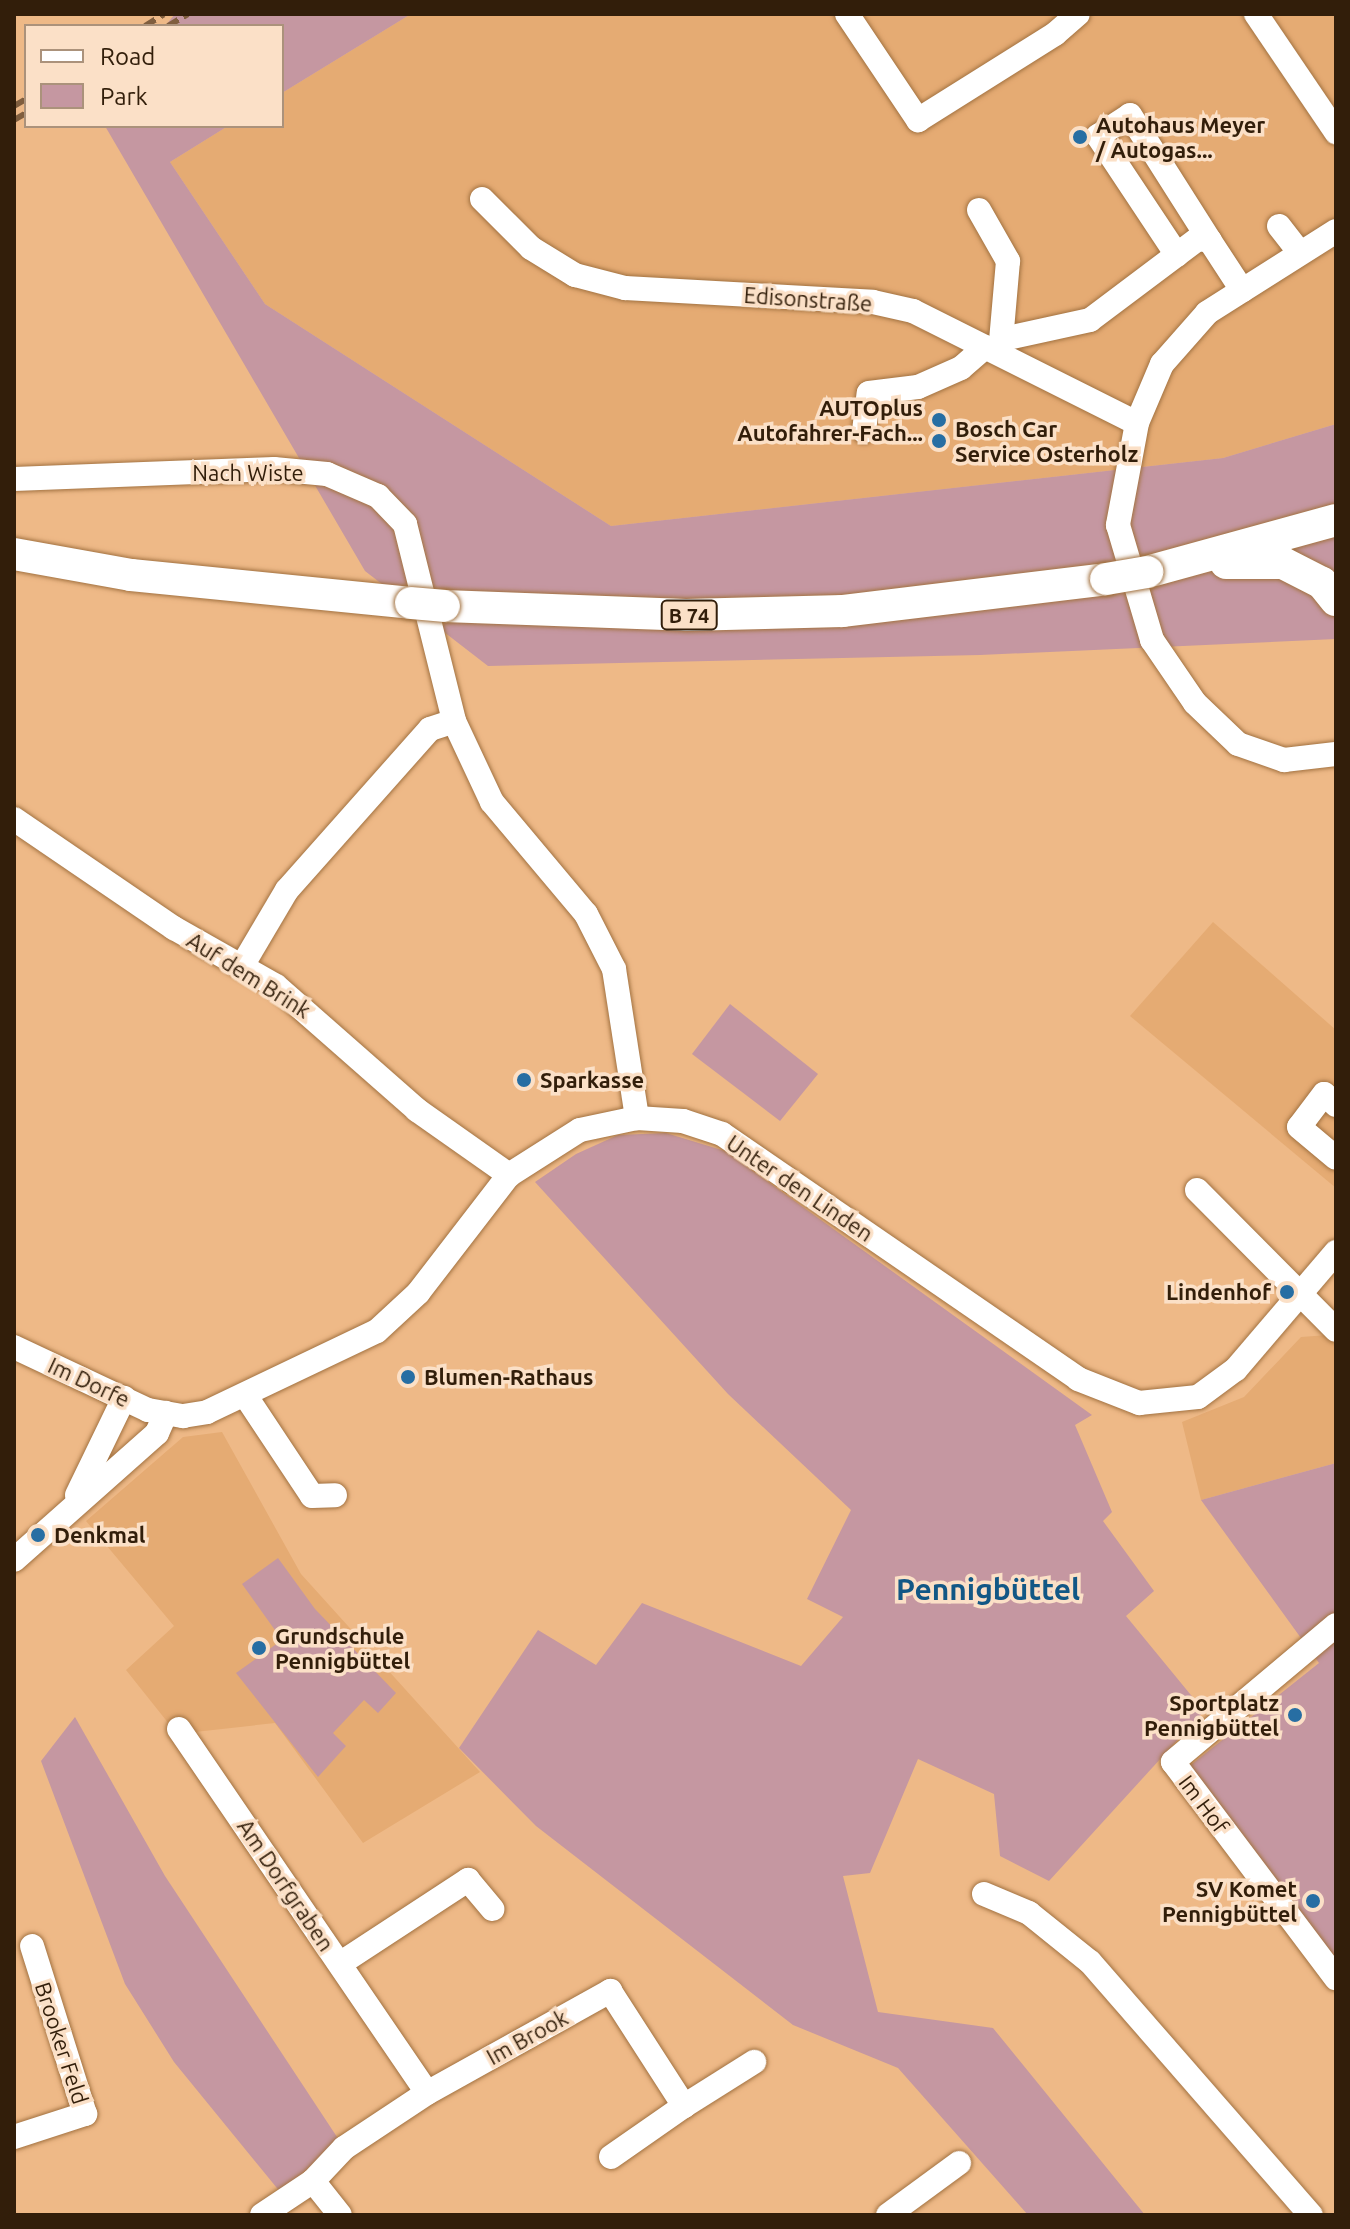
<!DOCTYPE html>
<meta charset="utf-8">
<style>
body{margin:0}
#map{position:relative;width:1350px;height:2229px;overflow:hidden;background:#eeb987;font-family:Ubuntu,sans-serif}
div>[style]{position:absolute}
[style*='--x']{left:calc(var(--x)*1px);top:calc(var(--y)*1px);width:calc(var(--w)*1px);rotate:calc(var(--a)*1deg)}
.built>*{inset:0;background:#e5ab73}
.green>*{inset:0;background:#c597a1}
.roads{filter:drop-shadow(0 0 2px #a27241) drop-shadow(0 0 2px #a27241)}
.minor>*{height:24px;margin:-12px;padding:0 12px;transform-origin:12px;border-radius:12px;background:#fff}
.major>*{height:32px;margin:-16px;padding:0 16px;transform-origin:16px;border-radius:16px;background:#fff}
.rail>*{height:6px;margin-top:-3px;transform-origin:0;background:repeating-linear-gradient(90deg,#805e3e 0 12px,transparent 0 18px)}
.bridges{filter:drop-shadow(0 0 2px #a27241) drop-shadow(0 0 2px #a27241)}
.major-bridge>*{height:32px;margin:-16px;padding:0 16px;transform-origin:16px;border-radius:16px;background:#fff}
.dots>*{width:22px;height:22px;translate:-50% -50%;box-sizing:border-box;border:4px solid #fbe0c7;border-radius:50%}
span{translate:-50% -50%;white-space:nowrap;text-align:center;line-height:1.15;-webkit-text-stroke:7px #fbe0c7;paint-order:stroke}
.shield-label span{padding:2px 6px;background:#fbe0c7;border:2px solid;border-radius:6px;-webkit-text-stroke-width:0}
.shield-label{font-size:20px;color:#321e0a;font-weight:700}
.poi-label{font-size:22px;color:#321e0a;font-weight:700}
.left{translate:0 -50%;text-align:left}
.right{translate:-100% -50%;text-align:right}
.street-label{font-size:22px;color:#321e0a}
.district-label{font-size:30px;color:#125785;font-weight:700}
.frame{position:absolute;inset:0;border:16px solid #321e0a;pointer-events:none}
.legend{position:absolute;left:24px;top:24px;width:260px;height:104px;box-sizing:border-box;background:#fbe0c7;border:2px solid #ab927b;margin:0;padding:10px 14px;list-style:none;font-size:24px;color:#321e0a}
.legend li{display:flex;align-items:center;gap:16px;height:40px}
.legend b{width:40px;border:2px solid #ab927b}
</style>
<div id="map">
<div class="built">
<div style="clip-path:polygon(411px 14px,1336px 14px,1336px 424px,1223px 458px,611px 526px,265px 304px,170px 162px,228px 126px,282px 126px,282px 93px)"></div>
<div style="clip-path:polygon(1213px 922px,1336px 1030px,1336px 1188px,1130px 1016px)"></div>
<div style="clip-path:polygon(1328px 1335px,1336px 1347px,1336px 1463px,1201px 1500px,1182px 1422px,1244px 1397px,1301px 1337px)"></div>
<div style="clip-path:polygon(222px 1432px,301px 1574px,480px 1772px,363px 1843px,275px 1723px,177px 1734px,126px 1670px,174px 1626px,86px 1521px,183px 1437px)"></div>
</div>
<div class="green">
<div style="clip-path:polygon(175px 14px,411px 14px,282px 93px,282px 26px,165px 26px)"></div>
<div style="clip-path:polygon(105px 126px,228px 126px,170px 162px,265px 304px,611px 526px,1223px 458px,1336px 424px,1336px 639px,980px 655px,488px 666px,365px 571px)"></div>
<div style="clip-path:polygon(730px 1004px,818px 1074px,780px 1121px,692px 1054px)"></div>
<div style="clip-path:polygon(666px 1133px,725px 1151px,1092px 1415px,1075px 1425px,1112px 1512px,1103px 1521px,1154px 1591px,1126px 1616px,1204px 1711px,1049px 1881px,1000px 1856px,994px 1794px,918px 1759px,870px 1873px,843px 1876px,878px 2012px,993px 2028px,1145px 2215px,1028px 2215px,898px 2068px,793px 2025px,536px 1826px,459px 1748px,538px 1630px,596px 1665px,642px 1603px,801px 1666px,843px 1617px,807px 1599px,851px 1510px,728px 1394px,535px 1182px,576px 1154px,618px 1135px)"></div>
<div style="clip-path:polygon(1336px 1463px,1336px 1964px,1187px 1768px,1319px 1663px,1201px 1500px)"></div>
<div style="clip-path:polygon(278px 1558px,315px 1609px,396px 1693px,378px 1713px,364px 1700px,333px 1733px,346px 1746px,318px 1777px,236px 1673px,282px 1640px,242px 1584px)"></div>
<div style="clip-path:polygon(75px 1717px,165px 1876px,339px 2140px,281px 2193px,174px 2062px,125px 1984px,41px 1761px)"></div>
</div>
<div class="roads">
<div class="minor">
<div style="--x:847;--y:14;--w:128;--a:56.2"></div>
<div style="--x:918;--y:120;--w:162;--a:-32.1"></div>
<div style="--x:1055;--y:34;--w:30;--a:-41"></div>
<div style="--x:1256;--y:14;--w:143;--a:55.9"></div>
<div style="--x:482;--y:199;--w:69;--a:45"></div>
<div style="--x:531;--y:248;--w:52;--a:31.5"></div>
<div style="--x:575;--y:275;--w:52;--a:14.6"></div>
<div style="--x:625;--y:288;--w:248;--a:3.2"></div>
<div style="--x:873;--y:302;--w:41;--a:12.7"></div>
<div style="--x:913;--y:311;--w:250;--a:26.6"></div>
<div style="--x:979;--y:210;--w:59;--a:60.4"></div>
<div style="--x:1008;--y:261;--w:91;--a:95"></div>
<div style="--x:1279;--y:226;--w:34;--a:52"></div>
<div style="--x:1336;--y:231;--w:153;--a:147.6"></div>
<div style="--x:1207;--y:313;--w:68;--a:131.4"></div>
<div style="--x:1162;--y:364;--w:64;--a:113"></div>
<div style="--x:1137;--y:423;--w:104;--a:100.6"></div>
<div style="--x:1118;--y:525;--w:120;--a:73.5"></div>
<div style="--x:1152;--y:640;--w:76;--a:55.7"></div>
<div style="--x:1195;--y:703;--w:59;--a:43.6"></div>
<div style="--x:1238;--y:744;--w:49;--a:19.2"></div>
<div style="--x:1284;--y:760;--w:52;--a:-6.6"></div>
<div style="--x:1177;--y:255;--w:143;--a:-123.6"></div>
<div style="--x:1098;--y:136;--w:38;--a:-33"></div>
<div style="--x:1130;--y:115;--w:149;--a:57.6"></div>
<div style="--x:1003;--y:339;--w:89;--a:-12.3"></div>
<div style="--x:1090;--y:320;--w:135;--a:-36.9"></div>
<div style="--x:1198;--y:239;--w:12;--a:9"></div>
<div style="--x:1210;--y:241;--w:59;--a:56.9"></div>
<div style="--x:864;--y:431;--w:38;--a:-83"></div>
<div style="--x:869;--y:393;--w:49;--a:-7"></div>
<div style="--x:918;--y:387;--w:47;--a:-23.8"></div>
<div style="--x:961;--y:368;--w:32;--a:-41"></div>
<div style="--x:14;--y:479;--w:260;--a:-2.2"></div>
<div style="--x:274;--y:469;--w:53;--a:5.4"></div>
<div style="--x:327;--y:474;--w:56;--a:23.3"></div>
<div style="--x:378;--y:496;--w:39;--a:46"></div>
<div style="--x:405;--y:524;--w:203;--a:76"></div>
<div style="--x:454;--y:721;--w:89;--a:64.9"></div>
<div style="--x:492;--y:802;--w:146;--a:50"></div>
<div style="--x:586;--y:914;--w:62;--a:63"></div>
<div style="--x:614;--y:969;--w:151;--a:81.2"></div>
<div style="--x:14;--y:819;--w:194;--a:34.3"></div>
<div style="--x:174;--y:928;--w:117;--a:29.6"></div>
<div style="--x:276;--y:986;--w:188;--a:41.3"></div>
<div style="--x:417;--y:1110;--w:113;--a:35.2"></div>
<div style="--x:242;--y:966;--w:88;--a:-59.4"></div>
<div style="--x:287;--y:890;--w:215;--a:-48.4"></div>
<div style="--x:430;--y:729;--w:25;--a:-18"></div>
<div style="--x:1336;--y:1105;--w:16;--a:-137"></div>
<div style="--x:1324;--y:1094;--w:41;--a:127.1"></div>
<div style="--x:1299;--y:1127;--w:48;--a:40"></div>
<div style="--x:1197;--y:1190;--w:197;--a:45.2"></div>
<div style="--x:14;--y:1347;--w:148;--a:25.2"></div>
<div style="--x:148;--y:1410;--w:36;--a:10"></div>
<div style="--x:183;--y:1416;--w:24;--a:-9"></div>
<div style="--x:207;--y:1412;--w:188;--a:-25.5"></div>
<div style="--x:377;--y:1331;--w:56;--a:-42.8"></div>
<div style="--x:418;--y:1293;--w:149;--a:-52.4"></div>
<div style="--x:509;--y:1175;--w:84;--a:-32.4"></div>
<div style="--x:580;--y:1130;--w:58;--a:-11.9"></div>
<div style="--x:637;--y:1118;--w:46;--a:3.7"></div>
<div style="--x:683;--y:1121;--w:41;--a:18.4"></div>
<div style="--x:722;--y:1134;--w:432;--a:34.5"></div>
<div style="--x:1078;--y:1379;--w:66;--a:21.5"></div>
<div style="--x:1139;--y:1403;--w:59;--a:-5.8"></div>
<div style="--x:1198;--y:1397;--w:47;--a:-36.4"></div>
<div style="--x:1236;--y:1369;--w:154;--a:-49.5"></div>
<div style="--x:245;--y:1395;--w:121;--a:56.4"></div>
<div style="--x:312;--y:1496;--w:23;--a:-2"></div>
<div style="--x:77;--y:1495;--w:108;--a:-64.1"></div>
<div style="--x:14;--y:1560;--w:191;--a:-41.6"></div>
<div style="--x:157;--y:1433;--w:22;--a:-66"></div>
<div style="--x:1336;--y:1625;--w:213;--a:140"></div>
<div style="--x:1173;--y:1762;--w:271;--a:53"></div>
<div style="--x:179;--y:1729;--w:440;--a:55.7"></div>
<div style="--x:984;--y:1894;--w:49;--a:22.9"></div>
<div style="--x:1029;--y:1913;--w:78;--a:38.8"></div>
<div style="--x:1090;--y:1962;--w:336;--a:48.9"></div>
<div style="--x:341;--y:1963;--w:152;--a:-33.2"></div>
<div style="--x:468;--y:1880;--w:38;--a:50"></div>
<div style="--x:684;--y:2106;--w:83;--a:-32.2"></div>
<div style="--x:14;--y:2137;--w:75;--a:-17.9"></div>
<div style="--x:85;--y:2114;--w:176;--a:-107.5"></div>
<div style="--x:313;--y:2181;--w:43;--a:51.5"></div>
<div style="--x:262;--y:2215;--w:61;--a:-33.7"></div>
<div style="--x:313;--y:2181;--w:45;--a:-46.8"></div>
<div style="--x:344;--y:2148;--w:100;--a:-33.5"></div>
<div style="--x:427;--y:2093;--w:210;--a:-29.1"></div>
<div style="--x:610;--y:1991;--w:137;--a:57.2"></div>
<div style="--x:684;--y:2106;--w:89;--a:145.1"></div>
<div style="--x:888;--y:2215;--w:88;--a:-36.2"></div>
</div>
<div class="major">
<div style="--x:14;--y:554;--w:119;--a:10.2"></div>
<div style="--x:131;--y:575;--w:281;--a:5.7"></div>
<div style="--x:1226;--y:563;--w:57;--a:0"></div>
<div style="--x:1283;--y:563;--w:44;--a:27.1"></div>
<div style="--x:1322;--y:583;--w:22;--a:51"></div>
<div style="--x:1147;--y:572;--w:196;--a:-15.4"></div>
<div style="--x:444;--y:606;--w:242;--a:2.1"></div>
<div style="--x:686;--y:615;--w:157;--a:-1.5"></div>
<div style="--x:843;--y:611;--w:265;--a:-6.9"></div>
</div>
</div>
<div class="rail">
<div style="--x:145;--y:26;--w:22;--a:-32"></div>
<div style="--x:168;--y:26;--w:23;--a:-31"></div>
<div style="--x:14;--y:106;--w:14;--a:-30"></div>
<div style="--x:14;--y:120;--w:14;--a:-30"></div>
</div>
<div class="bridges">
<div class="major-bridge">
<div style="--x:1106;--y:579;--w:42;--a:-9.7"></div>
<div style="--x:411;--y:603;--w:33;--a:5"></div>
</div>
</div>
<div class="dots">
<div style="left:1080px;top:137px;background:#276ea3"></div>
<div style="left:939px;top:420px;background:#276ea3"></div>
<div style="left:939px;top:441px;background:#276ea3"></div>
<div style="left:524px;top:1080px;background:#276ea3"></div>
<div style="left:1287px;top:1292px;background:#276ea3"></div>
<div style="left:408px;top:1377px;background:#276ea3"></div>
<div style="left:38px;top:1535px;background:#276ea3"></div>
<div style="left:259px;top:1648px;background:#276ea3"></div>
<div style="left:1295px;top:1715px;background:#276ea3"></div>
<div style="left:1313px;top:1901px;background:#276ea3"></div>
</div>
<div class="shield-label">
<span style="left:689px;top:615px">B 74</span>
</div>
<div class="poi-label">
<span class="left" style="left:1096px;top:137px">Autohaus Meyer<br>/ Autogas...</span>
<span class="right" style="left:923px;top:420px">AUTOplus<br>Autofahrer-Fach...</span>
<span class="left" style="left:955px;top:441px">Bosch Car<br>Service Osterholz</span>
<span class="left" style="left:540px;top:1080px">Sparkasse</span>
<span class="right" style="left:1271px;top:1292px">Lindenhof</span>
<span class="left" style="left:424px;top:1377px">Blumen-Rathaus</span>
<span class="left" style="left:54px;top:1535px">Denkmal</span>
<span class="left" style="left:275px;top:1648px">Grundschule<br>Pennigbüttel</span>
<span class="right" style="left:1279px;top:1715px">Sportplatz<br>Pennigbüttel</span>
<span class="right" style="left:1297px;top:1901px">SV Komet<br>Pennigbüttel</span>
</div>
<div class="street-label">
<span style="left:808px;top:299px;rotate:4deg">Edisonstraße</span>
<span style="left:248px;top:473px">Nach Wiste</span>
<span style="left:249px;top:975px;rotate:32deg">Auf dem Brink</span>
<span style="left:800px;top:1188px;rotate:34deg">Unter den Linden</span>
<span style="left:89px;top:1382px;rotate:25deg">Im Dorfe</span>
<span style="left:1204px;top:1804px;rotate:53deg">Im Hof</span>
<span style="left:286px;top:1885px;rotate:56deg">Am Dorfgraben</span>
<span style="left:527px;top:2037px;rotate:-29deg">Im Brook</span>
<span style="left:62px;top:2043px;rotate:72deg">Brooker Feld</span>
</div>
<div class="district-label">
<span style="left:988px;top:1589px">Pennigbüttel</span>
</div>
<div class="frame"></div>
<ul class="legend">
<li><b style="height:10px;background:#fff"></b>Road</li>
<li><b style="height:22px;background:#c597a1"></b>Park</li>
</ul>
</div>
